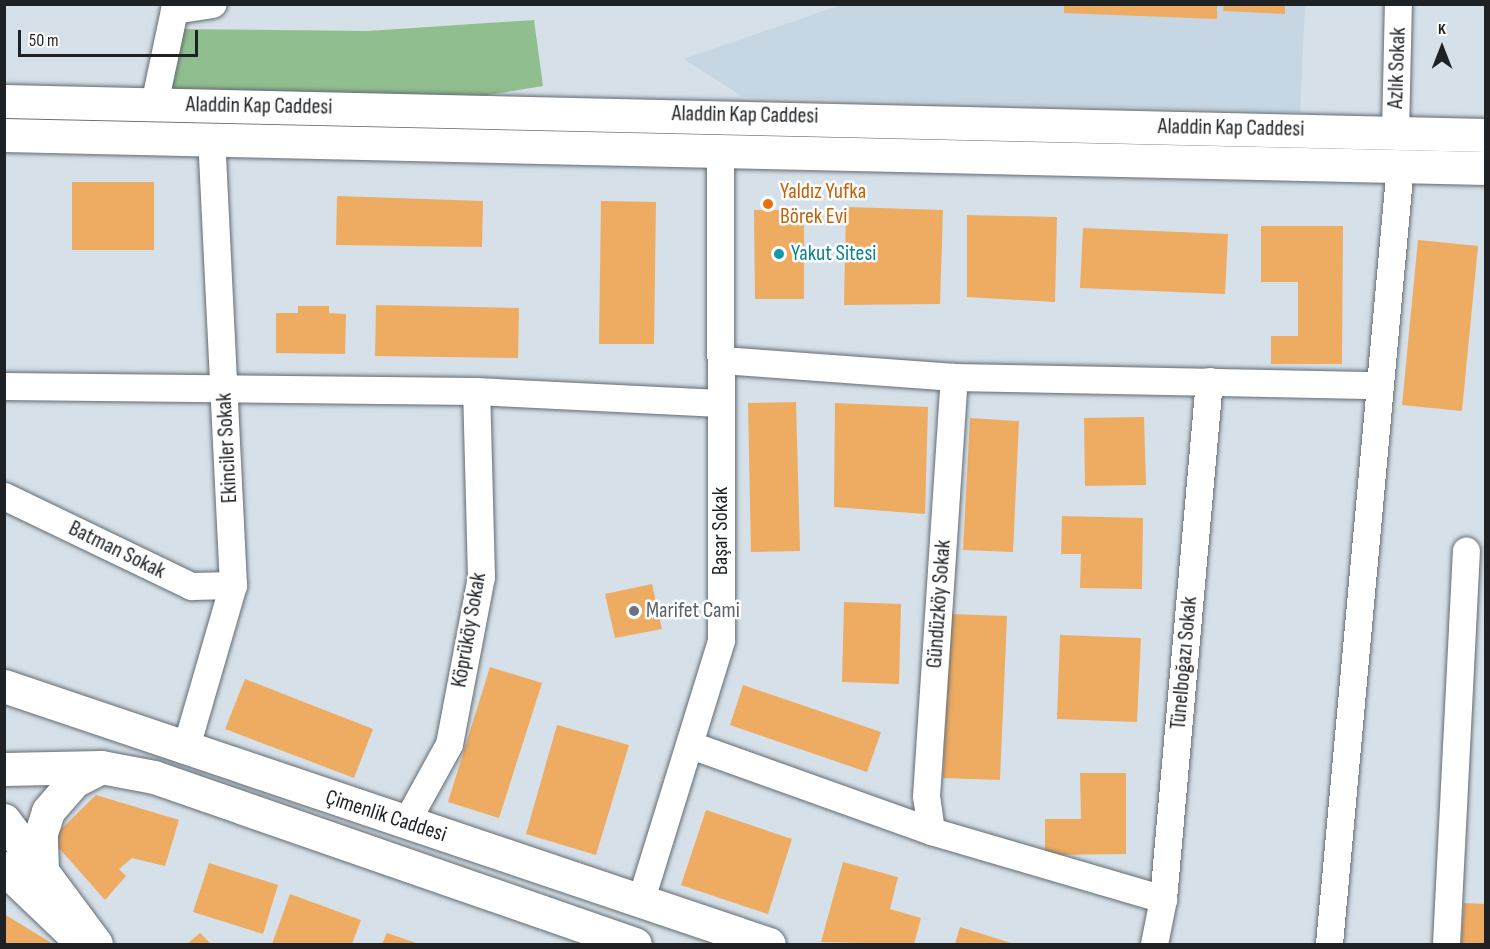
<!DOCTYPE html>
<meta charset="utf-8">
<style>
body{margin:0}
#map{position:relative;width:1490px;height:949px;overflow:hidden;background:#d6e0e8;font-family:"Sofia Sans Condensed",sans-serif}
div>[style]{position:absolute}
[style*='--x']{left:calc(var(--x)*1px);top:calc(var(--y)*1px);width:calc(var(--w)*1px);rotate:calc(var(--a)*1deg)}
.built>*{inset:0;background:#c6d6e3}
.green>*{inset:0;background:#91be8f}
.building>*{inset:0;background:#eeab62}
.roads{filter:drop-shadow(0 0 2px #626b72) drop-shadow(0 0 2px #626b72)}
.minor>*{height:27px;margin:-13.5px;padding:0 13.5px;transform-origin:13.5px;border-radius:13.5px;background:#fff}
.tertiary>*{height:33px;margin:-16.5px;padding:0 16.5px;transform-origin:16.5px;border-radius:16.5px;background:#fff}
.dots>*{width:16px;height:16px;translate:-50% -50%;box-sizing:border-box;border:3px solid #fff;border-radius:50%}
span{translate:-50% -50%;white-space:nowrap;text-align:center;line-height:1.15;-webkit-text-stroke:5px #fff;paint-order:stroke}
.street-label{font-size:22px;color:#1f2225}
.food-label{font-size:22px;color:#c56008}
.left{translate:0 -50%;text-align:left}
.culture-label{font-size:22px;color:#0d838f}
.worship-label{font-size:22px;color:#5b616d}
.frame{position:absolute;inset:0;border:6px solid #1f2225;pointer-events:none}
.north{position:absolute;left:1412px;top:18px;width:60px;height:60px;-webkit-text-stroke:4px #fff;paint-order:stroke;rotate:0deg;font-size:16px;font-weight:700;line-height:24px;text-align:center;color:#1f2225}
.north::after{content:'';display:block;margin:auto;width:21px;height:27px;background:#1f2225;clip-path:polygon(50% 0,100% 100%,50% 72%,0 100%)}
.scale{position:absolute;left:18px;top:30px;width:180px;height:27px;box-sizing:border-box;border:3px solid #1f2225;border-top:0;padding-left:8px;font-size:18px;line-height:21px;white-space:nowrap;color:#1f2225;-webkit-text-stroke:4px #fff;paint-order:stroke}
</style>
<div id="map">
<div class="built">
<div style="clip-path:polygon(841px 5px,1305px 5px,1300px 112px,743px 97px,684px 59px)"></div>
</div>
<div class="green">
<div style="clip-path:polygon(534px 20px,543px 86px,421px 106px,166px 102px,170px 29px,368px 31px)"></div>
</div>
<div class="building">
<div style="clip-path:polygon(1064px 4px,1217px 4px,1217px 19px,1064px 13px)"></div>
<div style="clip-path:polygon(1224px 4px,1285px 4px,1285px 14px,1223px 11px)"></div>
<div style="clip-path:polygon(72px 182px,154px 182px,154px 250px,72px 250px)"></div>
<div style="clip-path:polygon(337px 196px,483px 201px,482px 247px,336px 245px)"></div>
<div style="clip-path:polygon(601px 201px,656px 202px,654px 344px,599px 344px)"></div>
<div style="clip-path:polygon(846px 207px,943px 210px,940px 304px,844px 305px)"></div>
<div style="clip-path:polygon(754px 210px,804px 210px,804px 299px,755px 299px)"></div>
<div style="clip-path:polygon(967px 215px,1057px 217px,1055px 302px,967px 297px)"></div>
<div style="clip-path:polygon(1261px 226px,1343px 226px,1342px 364px,1271px 364px,1271px 336px,1298px 336px,1298px 282px,1261px 282px)"></div>
<div style="clip-path:polygon(1083px 228px,1228px 234px,1225px 294px,1080px 288px)"></div>
<div style="clip-path:polygon(1418px 240px,1478px 246px,1462px 411px,1402px 405px)"></div>
<div style="clip-path:polygon(376px 305px,519px 308px,518px 358px,375px 356px)"></div>
<div style="clip-path:polygon(298px 306px,329px 306px,329px 313px,346px 314px,345px 354px,276px 353px,276px 313px,298px 313px)"></div>
<div style="clip-path:polygon(796px 402px,800px 551px,751px 552px,748px 403px)"></div>
<div style="clip-path:polygon(835px 403px,928px 407px,925px 514px,834px 507px)"></div>
<div style="clip-path:polygon(1144px 417px,1146px 485px,1085px 486px,1084px 418px)"></div>
<div style="clip-path:polygon(970px 418px,1019px 421px,1013px 552px,963px 550px)"></div>
<div style="clip-path:polygon(1062px 516px,1143px 518px,1142px 589px,1080px 588px,1081px 554px,1061px 554px)"></div>
<div style="clip-path:polygon(652px 584px,662px 629px,615px 638px,605px 594px)"></div>
<div style="clip-path:polygon(844px 602px,901px 604px,899px 684px,842px 682px)"></div>
<div style="clip-path:polygon(950px 614px,1007px 616px,1000px 780px,943px 778px)"></div>
<div style="clip-path:polygon(1060px 635px,1141px 638px,1137px 722px,1057px 719px)"></div>
<div style="clip-path:polygon(490px 667px,542px 683px,499px 818px,448px 802px)"></div>
<div style="clip-path:polygon(245px 679px,373px 729px,354px 778px,225px 729px)"></div>
<div style="clip-path:polygon(743px 685px,881px 732px,867px 772px,730px 725px)"></div>
<div style="clip-path:polygon(557px 725px,629px 745px,596px 855px,526px 834px)"></div>
<div style="clip-path:polygon(1080px 773px,1126px 773px,1126px 854px,1045px 855px,1045px 819px,1081px 819px)"></div>
<div style="clip-path:polygon(96px 795px,179px 820px,165px 866px,132px 858px,119px 869px,126px 876px,105px 900px,51px 839px)"></div>
<div style="clip-path:polygon(706px 810px,792px 839px,768px 914px,681px 885px)"></div>
<div style="clip-path:polygon(843px 862px,898px 877px,890px 909px,921px 918px,914px 944px,821px 942px)"></div>
<div style="clip-path:polygon(209px 863px,278px 885px,263px 934px,193px 912px)"></div>
<div style="clip-path:polygon(290px 894px,361px 920px,352px 944px,272px 944px)"></div>
<div style="clip-path:polygon(1464px 903px,1486px 904px,1486px 944px,1461px 944px)"></div>
<div style="clip-path:polygon(4px 914px,50px 942px,49px 944px,4px 944px)"></div>
<div style="clip-path:polygon(960px 927px,1011px 943px,1010px 944px,955px 944px)"></div>
<div style="clip-path:polygon(200px 933px,211px 944px,187px 944px)"></div>
<div style="clip-path:polygon(387px 933px,419px 944px,382px 944px)"></div>
</div>
<div class="roads">
<div class="minor">
<div style="--x:154;--y:104;--w:96;--a:-78"></div>
<div style="--x:174;--y:10;--w:39;--a:-9"></div>
<div style="--x:1395;--y:132;--w:128;--a:-88.7"></div>
<div style="--x:722;--y:360;--w:233;--a:4.2"></div>
<div style="--x:954;--y:377;--w:425;--a:1.1"></div>
<div style="--x:4;--y:386;--w:472;--a:0.6"></div>
<div style="--x:476;--y:391;--w:244;--a:2.8"></div>
<div style="--x:4;--y:496;--w:208;--a:25.7"></div>
<div style="--x:191;--y:586;--w:42;--a:-1.4"></div>
<div style="--x:691;--y:745;--w:255;--a:19.7"></div>
<div style="--x:931;--y:831;--w:242;--a:16.3"></div>
<div style="--x:185;--y:750;--w:172;--a:-73.8"></div>
<div style="--x:233;--y:585;--w:447;--a:-92.8"></div>
<div style="--x:406;--y:822;--w:89;--a:-61.1"></div>
<div style="--x:449;--y:744;--w:170;--a:-79.2"></div>
<div style="--x:481;--y:577;--w:186;--a:-91.5"></div>
<div style="--x:931;--y:831;--w:35;--a:-98"></div>
<div style="--x:926;--y:796;--w:420;--a:-86.2"></div>
<div style="--x:641;--y:899;--w:271;--a:-72.8"></div>
<div style="--x:721;--y:640;--w:490;--a:-90.1"></div>
<div style="--x:1154;--y:944;--w:46;--a:-78.7"></div>
<div style="--x:1163;--y:899;--w:520;--a:-84.93"></div>
<div style="--x:1329;--y:944;--w:781;--a:-84.79"></div>
<div style="--x:1446;--y:944;--w:394;--a:-87.1"></div>
</div>
<div class="tertiary">
<div style="--x:4;--y:101;--w:1482;--a:1.31"></div>
<div style="--x:4;--y:135;--w:1482;--a:1.28"></div>
<div style="--x:4;--y:686;--w:807;--a:18.64"></div>
<div style="--x:4;--y:769;--w:97;--a:-1.2"></div>
<div style="--x:101;--y:767;--w:54;--a:10.7"></div>
<div style="--x:154;--y:777;--w:509;--a:19.15"></div>
<div style="--x:4;--y:820;--w:154;--a:53.4"></div>
<div style="--x:4;--y:868;--w:100;--a:43.8"></div>
<div style="--x:42;--y:870;--w:37;--a:-92"></div>
<div style="--x:41;--y:833;--w:23;--a:-72"></div>
<div style="--x:48;--y:811;--w:40;--a:-49"></div>
<div style="--x:74;--y:781;--w:27;--a:-27"></div>
</div>
</div>
<div class="dots">
<div style="left:768px;top:204px;background:#e8710a"></div>
<div style="left:779px;top:254px;background:#0f9aa8"></div>
<div style="left:634px;top:611px;background:#6b7280"></div>
</div>
<div class="street-label">
<span style="left:1397px;top:68px;rotate:-88deg">Azlık Sokak</span>
<span style="left:259px;top:106px;rotate:1deg">Aladdin Kap Caddesi</span>
<span style="left:745px;top:115px;rotate:1deg">Aladdin Kap Caddesi</span>
<span style="left:1231px;top:128px;rotate:1deg">Aladdin Kap Caddesi</span>
<span style="left:227px;top:448px;rotate:-93deg">Ekinciler Sokak</span>
<span style="left:721px;top:531px;rotate:-90deg">Başar Sokak</span>
<span style="left:117px;top:550px;rotate:26deg">Batman Sokak</span>
<span style="left:939px;top:604px;rotate:-86deg">Gündüzköy Sokak</span>
<span style="left:469px;top:630px;rotate:-80deg">Köprüköy Sokak</span>
<span style="left:1184px;top:663px;rotate:-85deg">Tünelboğazı Sokak</span>
<span style="left:386px;top:816px;rotate:18deg">Çimenlik Caddesi</span>
</div>
<div class="food-label">
<span class="left" style="left:780px;top:204px">Yaldız Yufka<br>Börek Evi</span>
</div>
<div class="culture-label">
<span class="left" style="left:791px;top:254px">Yakut Sitesi</span>
</div>
<div class="worship-label">
<span class="left" style="left:646px;top:611px">Marifet Cami</span>
</div>
<div class="frame"></div>
<div class="north">K</div>
<div class="scale">50 m</div>
</div>
